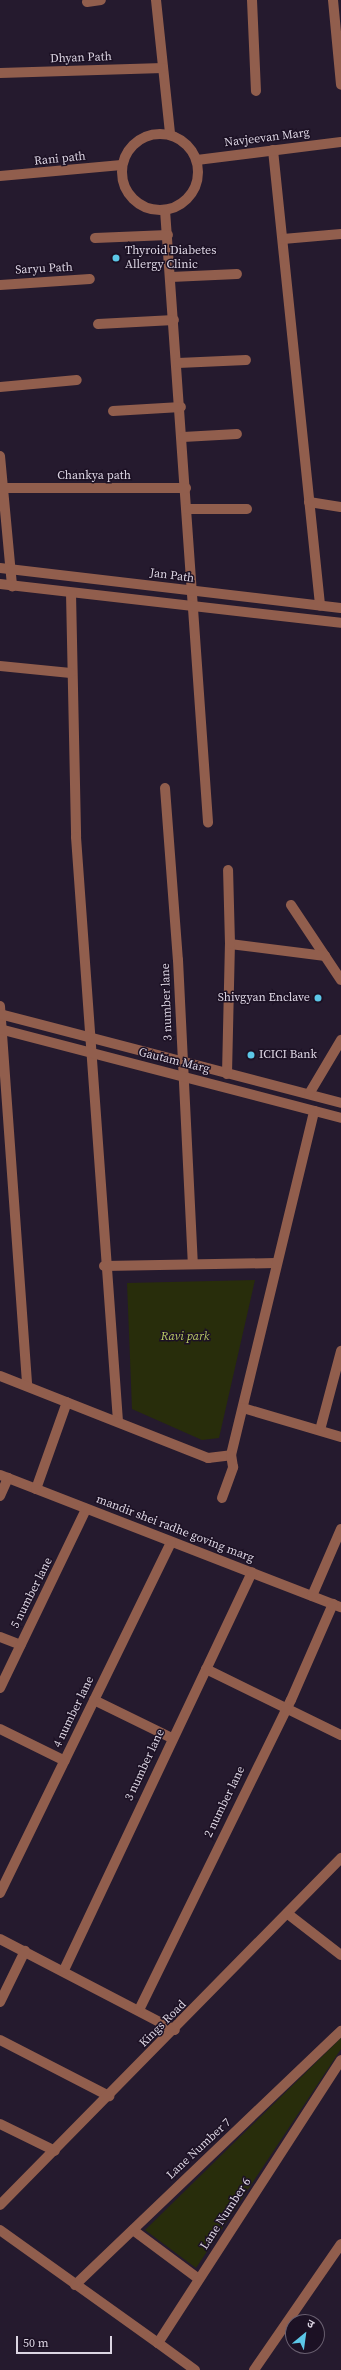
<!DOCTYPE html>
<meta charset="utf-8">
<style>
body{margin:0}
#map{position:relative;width:341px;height:2370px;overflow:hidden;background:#251a2e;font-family:"Source Serif 4","Noto Sans Devanagari",serif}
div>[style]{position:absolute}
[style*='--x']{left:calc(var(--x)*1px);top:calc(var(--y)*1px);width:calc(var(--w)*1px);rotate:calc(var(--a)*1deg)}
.green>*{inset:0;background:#282d0b}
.minor>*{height:10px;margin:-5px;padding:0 5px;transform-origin:5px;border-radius:5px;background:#915e4d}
.minor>.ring{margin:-5px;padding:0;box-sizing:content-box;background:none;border:10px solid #915e4d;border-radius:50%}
.dots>*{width:11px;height:11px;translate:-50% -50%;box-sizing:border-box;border:2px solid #1c1124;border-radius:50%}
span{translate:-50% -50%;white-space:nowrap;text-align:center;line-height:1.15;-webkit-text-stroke:3px #1c1124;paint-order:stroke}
.street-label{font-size:12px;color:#dcd5e3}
.poi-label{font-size:12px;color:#dcd5e3}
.left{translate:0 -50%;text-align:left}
.right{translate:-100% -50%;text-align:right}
.park-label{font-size:12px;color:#bacc65;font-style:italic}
.north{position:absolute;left:285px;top:2314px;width:40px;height:40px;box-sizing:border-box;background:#1c1124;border:1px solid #695f70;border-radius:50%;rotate:29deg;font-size:11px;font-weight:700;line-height:16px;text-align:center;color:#dcd5e3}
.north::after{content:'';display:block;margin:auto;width:14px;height:18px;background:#5cc7e7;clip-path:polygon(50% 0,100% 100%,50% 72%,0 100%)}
.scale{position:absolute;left:16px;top:2336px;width:96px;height:18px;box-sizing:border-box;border:2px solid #dcd5e3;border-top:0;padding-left:5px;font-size:12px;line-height:14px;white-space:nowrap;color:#dcd5e3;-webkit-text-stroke:3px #1c1124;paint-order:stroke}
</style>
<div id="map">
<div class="green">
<div style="clip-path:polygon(255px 1280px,219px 1438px,202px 1440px,132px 1409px,127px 1283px)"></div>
<div style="clip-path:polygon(341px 2038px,341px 2049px,196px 2268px,145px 2230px)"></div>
</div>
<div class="minor">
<div style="--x:156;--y:0;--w:135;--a:84"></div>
<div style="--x:252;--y:0;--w:91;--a:87.5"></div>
<div style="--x:333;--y:0;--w:85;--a:84.6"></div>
<div style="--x:87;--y:2;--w:14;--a:-8"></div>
<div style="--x:0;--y:73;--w:163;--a:-1.8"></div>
<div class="ring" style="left:122px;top:134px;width:66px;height:66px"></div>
<div style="--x:273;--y:150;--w:458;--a:84.1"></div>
<div style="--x:197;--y:160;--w:145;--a:-7.1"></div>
<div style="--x:0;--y:176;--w:122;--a:-5.2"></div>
<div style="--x:165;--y:210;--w:614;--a:85.98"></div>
<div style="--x:95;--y:238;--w:73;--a:-2.4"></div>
<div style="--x:283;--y:239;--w:58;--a:-4.9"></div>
<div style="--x:171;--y:277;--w:66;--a:-2.6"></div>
<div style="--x:0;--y:285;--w:90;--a:-3.8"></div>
<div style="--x:98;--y:324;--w:76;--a:-3"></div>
<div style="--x:178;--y:363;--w:68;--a:-2.5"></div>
<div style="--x:0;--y:387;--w:77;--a:-5.2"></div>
<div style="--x:113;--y:411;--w:68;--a:-3.4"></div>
<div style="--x:183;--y:437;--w:54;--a:-3.2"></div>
<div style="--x:0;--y:456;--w:131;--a:84.7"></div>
<div style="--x:2;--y:488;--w:184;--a:0"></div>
<div style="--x:309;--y:502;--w:32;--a:9"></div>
<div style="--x:187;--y:509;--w:60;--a:0"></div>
<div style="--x:0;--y:568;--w:343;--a:6.7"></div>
<div style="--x:0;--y:584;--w:343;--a:6.5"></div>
<div style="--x:71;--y:593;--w:244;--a:88.8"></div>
<div style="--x:76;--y:837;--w:586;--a:85.89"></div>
<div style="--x:0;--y:666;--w:71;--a:5.6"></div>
<div style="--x:165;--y:788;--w:172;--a:85.7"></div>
<div style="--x:178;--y:960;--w:304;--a:87.2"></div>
<div style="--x:291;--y:905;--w:90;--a:56.3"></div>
<div style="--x:230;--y:944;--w:96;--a:7.2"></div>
<div style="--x:0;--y:1006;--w:381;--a:85.9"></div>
<div style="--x:0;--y:1014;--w:352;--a:14.6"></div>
<div style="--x:0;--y:1029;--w:352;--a:14.6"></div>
<div style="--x:227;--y:1074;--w:130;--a:-88.7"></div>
<div style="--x:230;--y:944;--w:74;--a:-91.5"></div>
<div style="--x:309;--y:1094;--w:63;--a:-59.3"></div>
<div style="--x:104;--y:1266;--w:172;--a:-1"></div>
<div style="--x:0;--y:1376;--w:224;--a:21.5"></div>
<div style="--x:208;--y:1458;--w:23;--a:-7"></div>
<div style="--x:231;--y:1455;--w:354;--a:-76.4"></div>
<div style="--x:243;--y:1408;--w:102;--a:16.5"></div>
<div style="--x:320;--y:1430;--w:82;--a:-75.1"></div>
<div style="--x:0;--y:1475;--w:366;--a:21.2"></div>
<div style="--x:36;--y:1489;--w:92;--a:-70.4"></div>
<div style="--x:0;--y:1496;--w:20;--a:-66"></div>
<div style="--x:222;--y:1498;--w:33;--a:-70"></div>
<div style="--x:233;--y:1467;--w:12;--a:-99"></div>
<div style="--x:312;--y:1596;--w:73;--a:-66.6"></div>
<div style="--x:0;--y:1637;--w:22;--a:21"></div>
<div style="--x:206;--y:1669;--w:150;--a:26.1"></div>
<div style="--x:0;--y:1688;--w:199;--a:-64.3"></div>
<div style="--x:94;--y:1700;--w:87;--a:26"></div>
<div style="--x:0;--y:1729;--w:72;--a:26.2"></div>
<div style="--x:0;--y:1893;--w:390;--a:-64"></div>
<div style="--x:288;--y:1914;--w:67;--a:37.7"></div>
<div style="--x:0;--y:1939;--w:197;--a:27.5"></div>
<div style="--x:64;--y:1970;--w:440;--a:-64.7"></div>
<div style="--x:0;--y:2002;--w:57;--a:-63.9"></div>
<div style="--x:139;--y:2010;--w:345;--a:-63.9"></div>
<div style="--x:291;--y:1700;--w:105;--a:-66.4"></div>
<div style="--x:0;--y:2040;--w:123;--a:27.2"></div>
<div style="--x:0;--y:2124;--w:61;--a:26.1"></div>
<div style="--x:0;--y:2205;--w:487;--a:-45.5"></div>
<div style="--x:0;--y:2230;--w:194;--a:35.6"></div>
<div style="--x:133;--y:2230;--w:82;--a:36.6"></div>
<div style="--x:75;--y:2285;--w:368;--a:-43.7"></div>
<div style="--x:195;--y:2370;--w:46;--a:-143.9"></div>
<div style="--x:158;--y:2343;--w:337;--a:-57.1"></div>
<div style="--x:254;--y:2370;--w:153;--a:-55.4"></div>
</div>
<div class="dots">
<div style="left:116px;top:258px;background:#5cc7e7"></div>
<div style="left:318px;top:998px;background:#5cc7e7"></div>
<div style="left:251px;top:1055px;background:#5cc7e7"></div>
</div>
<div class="street-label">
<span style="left:81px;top:58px;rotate:-2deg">Dhyan Path</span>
<span style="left:267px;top:138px;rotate:-7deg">Navjeevan Marg</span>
<span style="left:60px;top:159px;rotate:-6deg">Rani path</span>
<span style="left:44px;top:269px;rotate:-3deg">Saryu Path</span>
<span style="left:94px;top:476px">Chankya path</span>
<span style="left:172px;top:576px;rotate:7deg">Jan Path</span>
<span style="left:167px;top:1002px;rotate:-92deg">3 number lane</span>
<span style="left:174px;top:1061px;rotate:14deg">Gautam Marg</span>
<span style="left:175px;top:1529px;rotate:21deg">mandir shei radhe goving marg</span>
<span style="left:32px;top:1593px;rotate:-63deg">5 number lane</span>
<span style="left:74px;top:1712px;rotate:-64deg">4 number lane</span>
<span style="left:145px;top:1765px;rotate:-65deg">3 number lane</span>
<span style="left:225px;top:1802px;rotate:-64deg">2 number lane</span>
<span style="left:163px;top:2024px;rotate:-45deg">Kings Road</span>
<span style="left:199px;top:2149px;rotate:-43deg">Lane Number 7</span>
<span style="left:226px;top:2214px;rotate:-57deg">Lane Number 6</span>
</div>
<div class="poi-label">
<span class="left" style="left:125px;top:258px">Thyroid Diabetes<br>Allergy Clinic</span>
<span class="right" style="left:310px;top:998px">Shivgyan Enclave</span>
<span class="left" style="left:259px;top:1055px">ICICI Bank</span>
</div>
<div class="park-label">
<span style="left:185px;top:1337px">Ravi park</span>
</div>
<div class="north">उ</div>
<div class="scale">50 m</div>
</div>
